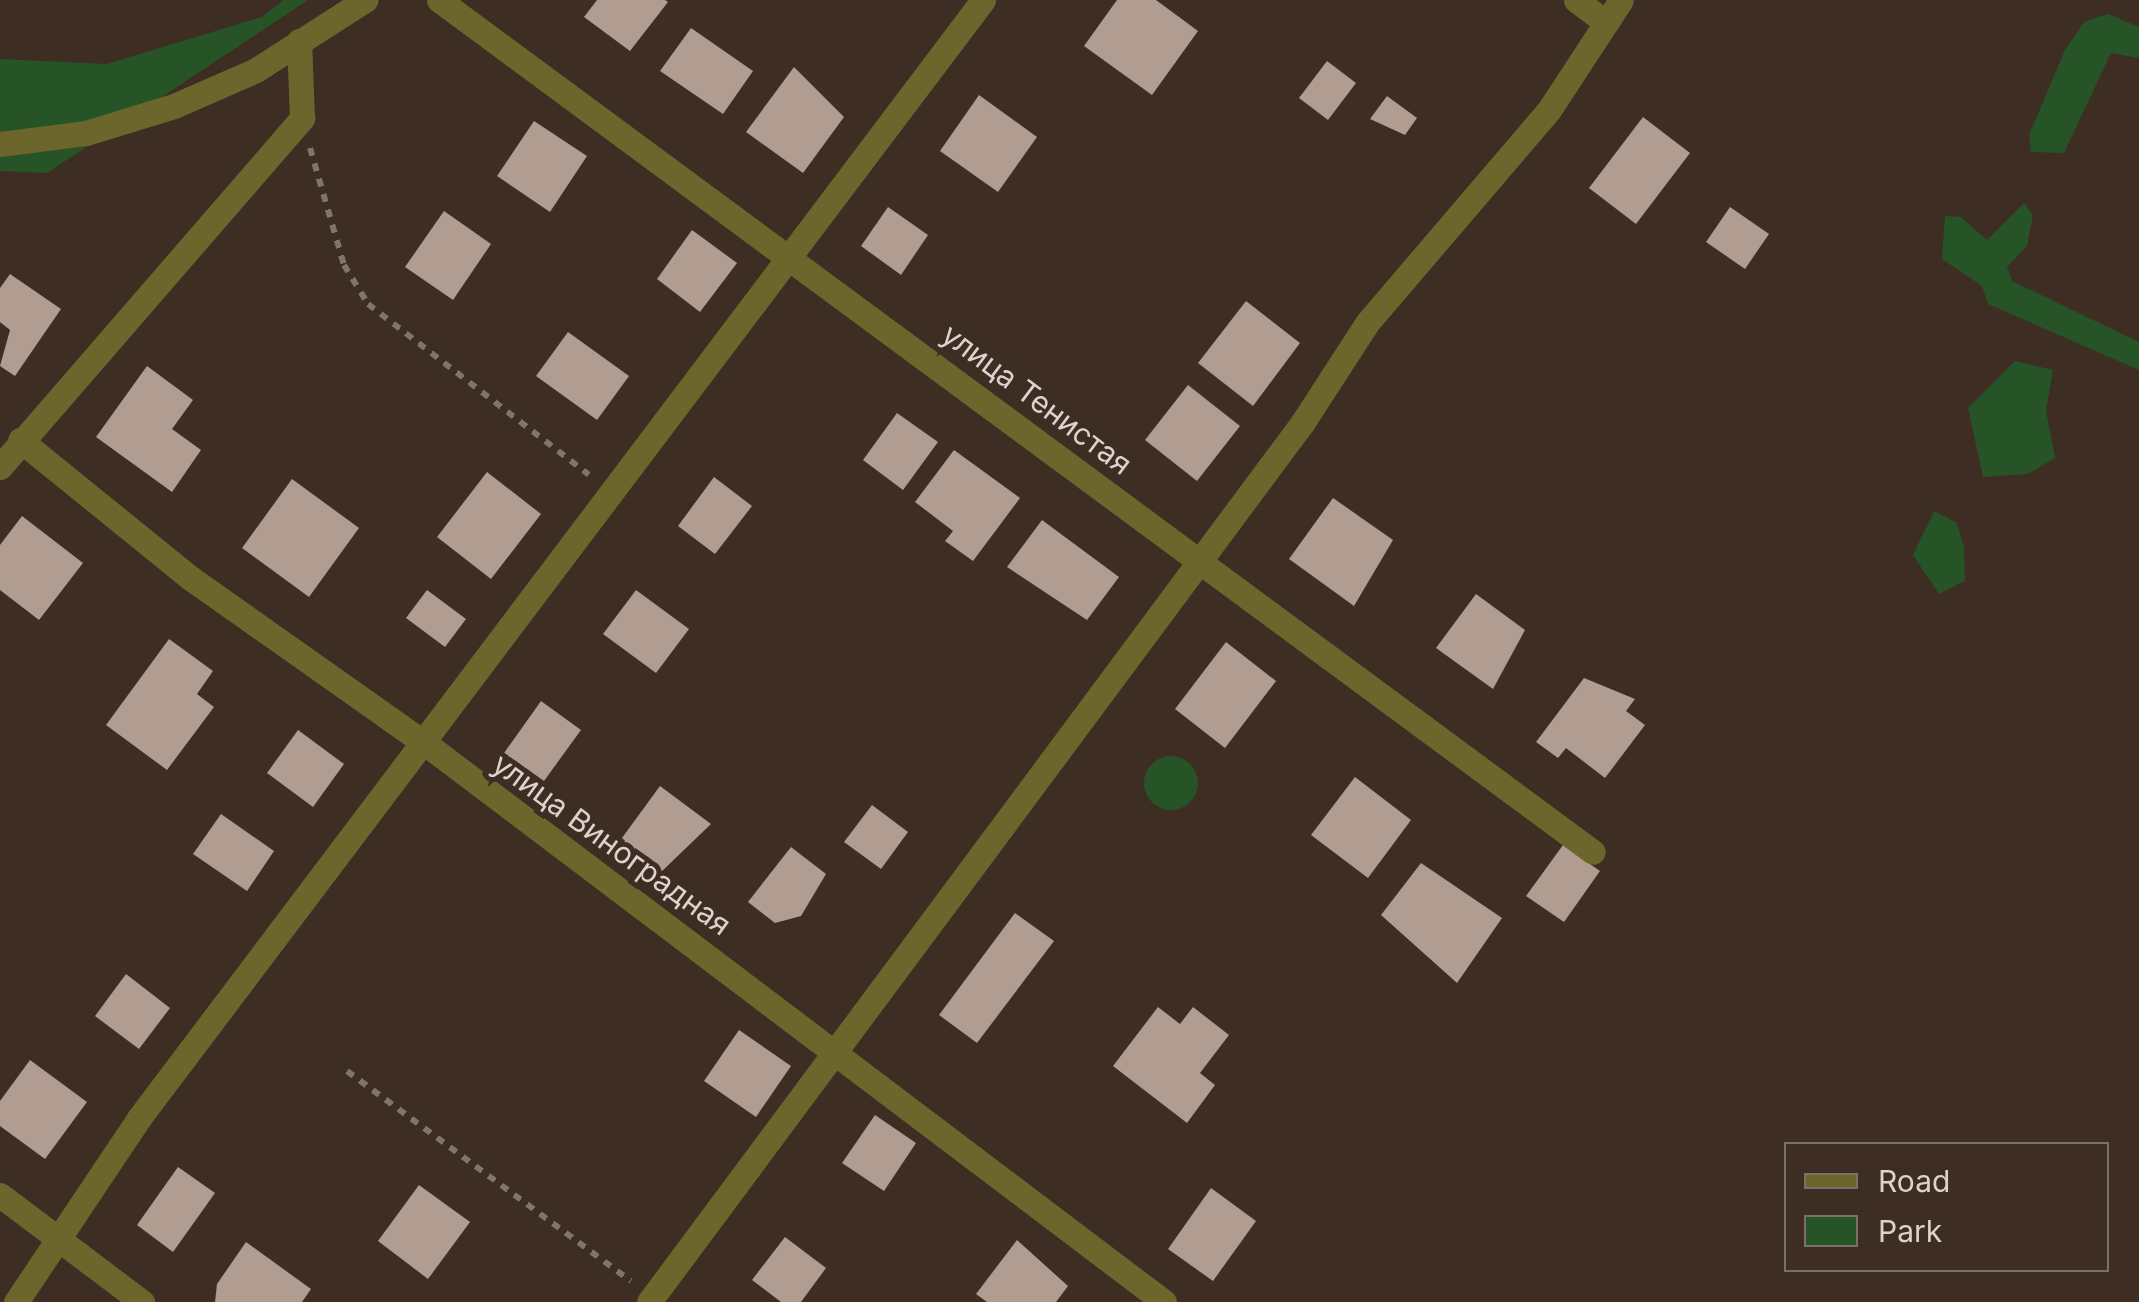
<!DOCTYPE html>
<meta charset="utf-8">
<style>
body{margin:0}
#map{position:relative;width:2139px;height:1302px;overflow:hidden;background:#3d2d23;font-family:Inter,sans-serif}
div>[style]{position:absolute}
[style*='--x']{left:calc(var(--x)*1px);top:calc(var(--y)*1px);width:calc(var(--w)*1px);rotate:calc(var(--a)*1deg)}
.green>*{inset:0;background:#275426}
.round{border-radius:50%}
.building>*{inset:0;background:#b19c91}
.path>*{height:6px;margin-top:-3px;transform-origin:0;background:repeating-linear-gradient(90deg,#82746c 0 8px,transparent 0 16px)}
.minor>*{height:25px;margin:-12.5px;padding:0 12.5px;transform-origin:12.5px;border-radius:12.5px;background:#6c662d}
span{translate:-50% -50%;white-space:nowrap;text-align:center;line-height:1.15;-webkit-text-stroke:10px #3d2d23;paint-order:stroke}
.street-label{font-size:30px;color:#ddd2cc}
.legend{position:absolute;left:1784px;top:1142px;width:325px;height:130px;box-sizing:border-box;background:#3d2d23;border:2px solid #7d6f67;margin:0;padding:12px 18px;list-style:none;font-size:30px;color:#ddd2cc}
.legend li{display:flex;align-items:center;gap:20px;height:50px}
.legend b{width:50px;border:2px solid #7d6f67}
</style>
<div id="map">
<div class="green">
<div style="clip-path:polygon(284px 0,308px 0,47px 173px,0 171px,0 59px,107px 64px,262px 17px)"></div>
<div style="clip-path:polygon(2108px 14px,2139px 27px,2139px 58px,2111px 53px,2064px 153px,2031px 152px,2029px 135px,2065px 50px,2084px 22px)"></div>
<div style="clip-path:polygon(2024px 203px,2033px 215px,2027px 246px,2007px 267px,2012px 281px,2139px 342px,2139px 370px,1988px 304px,1982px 286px,1942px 259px,1945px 216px,1961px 217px,1987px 240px)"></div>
<div style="clip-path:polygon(2015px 361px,2053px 370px,2046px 411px,2055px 458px,2028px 474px,1983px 477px,1968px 408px)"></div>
<div style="clip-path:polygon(1934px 511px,1957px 523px,1964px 547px,1965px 581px,1939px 594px,1913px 555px)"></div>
<div class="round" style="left:1144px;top:756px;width:54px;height:54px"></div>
</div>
<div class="building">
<div style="clip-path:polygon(597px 0,665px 0,668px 2px,630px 51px,584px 17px)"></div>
<div style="clip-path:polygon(1117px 0,1156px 0,1198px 31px,1152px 95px,1084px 46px)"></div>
<div style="clip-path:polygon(691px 28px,753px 71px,723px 114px,660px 71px)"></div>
<div style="clip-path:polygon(1327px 61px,1356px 83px,1328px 120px,1299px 98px)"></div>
<div style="clip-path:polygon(794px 67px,844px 117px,803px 173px,746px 132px)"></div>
<div style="clip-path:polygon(979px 95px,1037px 137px,998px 192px,940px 151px)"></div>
<div style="clip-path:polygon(1387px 96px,1417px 118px,1405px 135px,1370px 119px)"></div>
<div style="clip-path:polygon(1643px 117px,1690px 153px,1636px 224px,1589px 188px)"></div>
<div style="clip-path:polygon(534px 121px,587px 156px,550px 212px,497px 176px)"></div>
<div style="clip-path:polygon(888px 207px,928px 235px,901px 275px,861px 246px)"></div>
<div style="clip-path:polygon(1730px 207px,1769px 234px,1745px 269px,1706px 242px)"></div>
<div style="clip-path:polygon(444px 211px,491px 244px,453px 300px,405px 267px)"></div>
<div style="clip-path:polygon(692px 230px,737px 263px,700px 312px,657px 279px)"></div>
<div style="clip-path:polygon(10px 274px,61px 309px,15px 376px,0 366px,10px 330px,0 322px,0 288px)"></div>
<div style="clip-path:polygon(1246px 301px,1300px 343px,1253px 406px,1198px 363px)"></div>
<div style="clip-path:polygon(568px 332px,629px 376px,597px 420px,536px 376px)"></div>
<div style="clip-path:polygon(147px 366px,193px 400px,172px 429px,201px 450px,172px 492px,96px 437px)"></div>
<div style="clip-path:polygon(1188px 385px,1240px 426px,1197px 481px,1145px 440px)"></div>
<div style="clip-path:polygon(897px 413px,938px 442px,903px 490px,863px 460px)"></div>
<div style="clip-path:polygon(954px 450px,1020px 498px,973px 561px,945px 541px,953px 531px,915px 502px)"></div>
<div style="clip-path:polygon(487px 472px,541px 514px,491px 579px,437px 537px)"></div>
<div style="clip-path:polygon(714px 477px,752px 506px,715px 554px,678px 526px)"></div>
<div style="clip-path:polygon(292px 479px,359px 528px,309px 597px,242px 548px)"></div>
<div style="clip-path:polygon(1333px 498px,1393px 540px,1354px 606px,1289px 559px)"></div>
<div style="clip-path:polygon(22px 516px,83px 563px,39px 620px,0 590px,0 545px)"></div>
<div style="clip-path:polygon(1042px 520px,1119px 577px,1087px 620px,1007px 567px)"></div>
<div style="clip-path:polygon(427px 590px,466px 619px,445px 647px,406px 618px)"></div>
<div style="clip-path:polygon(636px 590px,689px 629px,656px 673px,603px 634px)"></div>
<div style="clip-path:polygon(1476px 594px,1525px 630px,1493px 689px,1436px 648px)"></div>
<div style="clip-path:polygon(169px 639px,213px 671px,197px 694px,214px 707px,167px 770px,106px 725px)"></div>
<div style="clip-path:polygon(1226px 642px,1276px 681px,1225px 748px,1175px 709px)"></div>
<div style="clip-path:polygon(1584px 678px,1635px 699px,1626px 711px,1645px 725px,1605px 778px,1566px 748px,1558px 758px,1536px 742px)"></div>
<div style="clip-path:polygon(541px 701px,581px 730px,544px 781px,504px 753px)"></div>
<div style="clip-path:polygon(298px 730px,344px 764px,313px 807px,267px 773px)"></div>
<div style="clip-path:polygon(1355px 777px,1411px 820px,1368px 878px,1311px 835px)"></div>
<div style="clip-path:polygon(660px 786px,711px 824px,660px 873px,619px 842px)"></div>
<div style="clip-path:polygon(872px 805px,908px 832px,881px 869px,844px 842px)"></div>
<div style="clip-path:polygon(221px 814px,274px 851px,247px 891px,193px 854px)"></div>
<div style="clip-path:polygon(1563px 845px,1600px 871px,1564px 922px,1526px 896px)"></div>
<div style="clip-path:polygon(791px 847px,826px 874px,801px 916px,775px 923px,748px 902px)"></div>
<div style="clip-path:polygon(1421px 863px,1502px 918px,1457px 983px,1381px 915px)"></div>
<div style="clip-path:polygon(1015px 913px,1054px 941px,977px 1043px,939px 1015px)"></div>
<div style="clip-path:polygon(126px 974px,170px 1008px,139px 1049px,95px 1016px)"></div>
<div style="clip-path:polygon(1158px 1007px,1180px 1024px,1193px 1007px,1229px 1035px,1200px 1073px,1215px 1085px,1187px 1123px,1113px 1066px)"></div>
<div style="clip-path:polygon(739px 1030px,791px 1066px,756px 1117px,704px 1081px)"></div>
<div style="clip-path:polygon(30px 1060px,87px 1102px,45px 1159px,0 1126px,0 1101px)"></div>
<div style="clip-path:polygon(875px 1115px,916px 1143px,884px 1191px,842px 1163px)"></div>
<div style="clip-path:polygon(178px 1167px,215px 1193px,173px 1252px,137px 1225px)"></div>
<div style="clip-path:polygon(419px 1185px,470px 1222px,428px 1279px,378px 1241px)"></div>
<div style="clip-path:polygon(1211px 1188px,1256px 1221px,1213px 1281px,1168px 1249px)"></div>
<div style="clip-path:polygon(785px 1237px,826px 1268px,801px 1302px,781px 1302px,752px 1280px)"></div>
<div style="clip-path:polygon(1017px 1240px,1068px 1286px,1056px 1302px,987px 1302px,976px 1294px)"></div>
<div style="clip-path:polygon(246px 1242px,311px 1289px,302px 1302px,215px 1302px,217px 1284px)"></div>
</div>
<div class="path">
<div style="--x:310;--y:148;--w:122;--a:73.8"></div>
<div style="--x:344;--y:265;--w:46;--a:58.4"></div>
<div style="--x:368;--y:304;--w:279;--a:37.7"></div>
<div style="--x:347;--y:1071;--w:353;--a:36.5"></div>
</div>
<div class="minor">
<div style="--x:439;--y:0;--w:1434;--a:36.44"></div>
<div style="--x:1576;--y:0;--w:34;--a:37"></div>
<div style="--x:0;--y:144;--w:87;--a:-7.3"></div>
<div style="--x:86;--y:133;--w:92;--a:-17.1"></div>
<div style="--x:174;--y:106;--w:90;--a:-23.7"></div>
<div style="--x:256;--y:70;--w:130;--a:-32.7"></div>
<div style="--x:20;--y:440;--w:218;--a:39"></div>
<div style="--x:189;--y:577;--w:290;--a:35.2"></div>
<div style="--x:426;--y:744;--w:925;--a:37.09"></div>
<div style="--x:0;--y:467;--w:462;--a:-49.1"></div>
<div style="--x:302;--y:118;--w:77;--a:-92.2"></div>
<div style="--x:0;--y:1195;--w:178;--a:37"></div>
<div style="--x:16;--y:1302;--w:221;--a:-56.2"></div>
<div style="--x:139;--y:1118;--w:1401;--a:-52.95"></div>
<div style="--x:649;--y:1302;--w:1096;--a:-53.38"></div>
<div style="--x:1303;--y:422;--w:118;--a:-57.1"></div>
<div style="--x:1367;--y:323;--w:280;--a:-49.5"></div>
<div style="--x:1549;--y:110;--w:131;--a:-56.8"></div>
</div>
<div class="street-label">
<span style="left:1037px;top:399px;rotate:37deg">улица Тенистая</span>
<span style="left:612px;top:844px;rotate:36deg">улица Виноградная</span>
</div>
<ul class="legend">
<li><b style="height:12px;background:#6c662d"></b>Road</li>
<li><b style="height:28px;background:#275426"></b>Park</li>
</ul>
</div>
